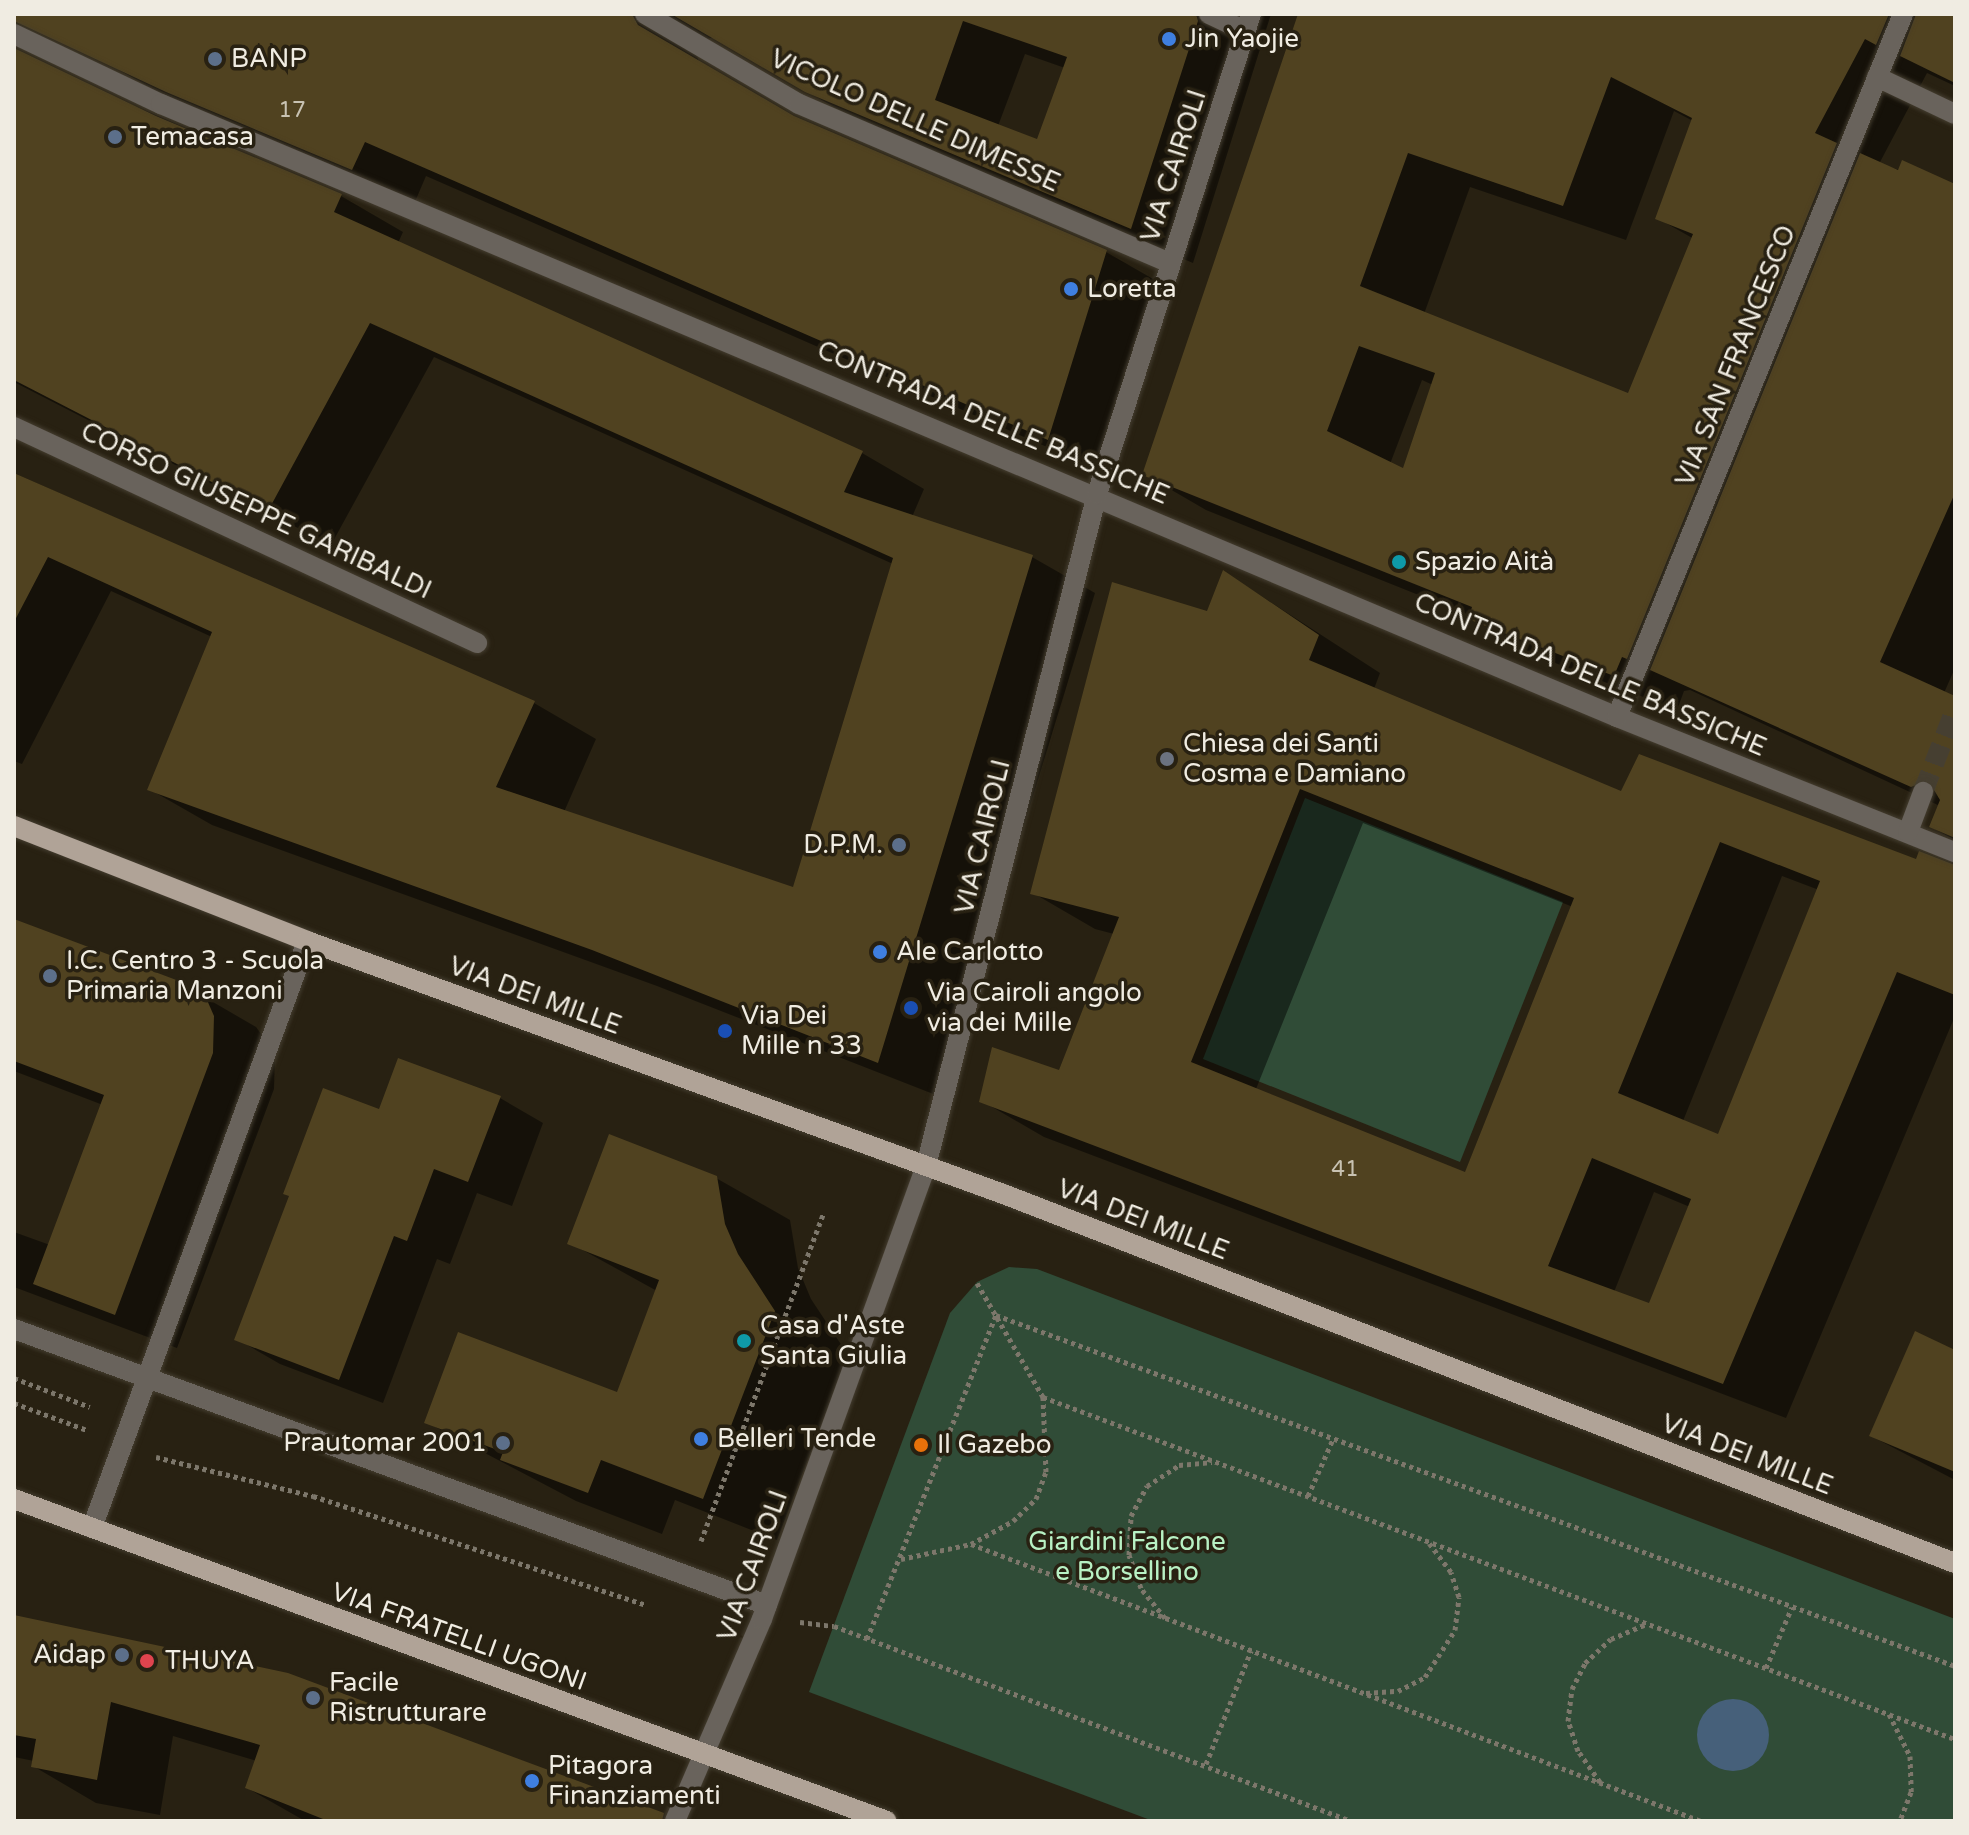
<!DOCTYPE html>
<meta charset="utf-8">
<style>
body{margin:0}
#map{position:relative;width:1969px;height:1835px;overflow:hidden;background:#282112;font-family:"Varela Round",sans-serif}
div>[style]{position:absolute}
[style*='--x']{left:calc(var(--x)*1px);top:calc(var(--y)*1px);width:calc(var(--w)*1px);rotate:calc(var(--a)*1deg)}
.green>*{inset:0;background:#304c37}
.water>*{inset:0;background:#46607a}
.round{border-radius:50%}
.shadow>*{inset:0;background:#0007}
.building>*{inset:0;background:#504220}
.minor-tunnel>*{height:20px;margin-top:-10px;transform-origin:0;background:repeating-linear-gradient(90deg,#463f31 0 20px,transparent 0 30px)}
.path>*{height:5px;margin-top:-2.5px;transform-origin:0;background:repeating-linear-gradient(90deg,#7d776b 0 4px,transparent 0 8px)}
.roads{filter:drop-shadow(0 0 2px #443d2f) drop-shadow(0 0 2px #443d2f)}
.minor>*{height:20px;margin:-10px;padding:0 10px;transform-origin:10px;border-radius:10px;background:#69635c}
.major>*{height:20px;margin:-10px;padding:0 10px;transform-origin:10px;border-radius:10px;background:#b0a397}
.dots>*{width:22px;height:22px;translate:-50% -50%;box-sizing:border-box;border:4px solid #282112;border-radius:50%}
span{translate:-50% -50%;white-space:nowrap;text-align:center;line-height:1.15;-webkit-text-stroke:7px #282112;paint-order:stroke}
.number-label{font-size:22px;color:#c8c2b2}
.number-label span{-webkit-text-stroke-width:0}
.poi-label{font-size:26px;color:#f0ece2}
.left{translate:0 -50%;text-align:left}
.right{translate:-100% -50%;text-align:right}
.street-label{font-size:26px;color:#f0ece2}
.park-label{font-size:26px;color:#b8f1c4}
.frame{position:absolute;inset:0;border:16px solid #f0ece2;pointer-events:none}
</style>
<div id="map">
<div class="green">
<div style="clip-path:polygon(1305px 798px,1563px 902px,1460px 1162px,1203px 1059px)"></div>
<div style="clip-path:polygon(1009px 1267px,1037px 1269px,1955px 1619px,1955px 1821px,1153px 1821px,809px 1692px,950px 1313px,977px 1282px)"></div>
</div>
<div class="water">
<div class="round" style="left:1697px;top:1699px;width:72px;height:72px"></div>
</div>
<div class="shadow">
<div style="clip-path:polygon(evenodd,61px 14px,1271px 14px,1193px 263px,868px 127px,714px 37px,694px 43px,699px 63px,794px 118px,1106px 252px,1167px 287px,1109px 474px,426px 176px,414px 204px,163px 95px,102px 60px,61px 14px,1025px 54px,1065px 68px,1038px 142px,998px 126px,1025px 54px)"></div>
<div style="clip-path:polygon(evenodd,1300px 14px,1955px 14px,1955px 86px,1927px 73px,1879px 164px,1955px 186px,1955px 668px,1944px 693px,1955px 698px,1955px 840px,1931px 827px,1940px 806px,1690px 690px,1684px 691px,1677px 710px,1532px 654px,1471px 616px,1206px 510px,1144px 474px,1300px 14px,1674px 111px,1693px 121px,1657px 218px,1694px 239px,1629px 396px,1424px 314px,1470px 187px,1626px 240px,1674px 111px,1300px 14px,1422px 380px,1433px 385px,1404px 471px,1390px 464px,1422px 380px)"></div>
<div style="clip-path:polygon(14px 70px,89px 86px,341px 196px,403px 232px,398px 243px,862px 453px,924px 489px,912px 517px,1032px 557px,1095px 593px,941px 1097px,657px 986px,212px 825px,149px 789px,212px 637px,111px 591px,22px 764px,14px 761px,14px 473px,534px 703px,596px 739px,564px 812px,794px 890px,893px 564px,434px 357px,331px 545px,14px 382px)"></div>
<div style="clip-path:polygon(evenodd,1224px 572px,1380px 673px,1374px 689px,1622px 793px,1917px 862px,1955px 866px,1955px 1016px,1786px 1418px,1044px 1137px,982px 1101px,1060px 1072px,1114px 934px,1095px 929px,1033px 893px,1208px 613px,1224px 572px,1363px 823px,1573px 907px,1466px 1175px,1256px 1089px,1363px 823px,1224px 572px,1782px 876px,1819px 890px,1719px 1136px,1683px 1121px,1782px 876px,1224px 572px,1654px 1192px,1690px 1207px,1650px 1306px,1614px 1292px,1654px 1192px)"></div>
<div style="clip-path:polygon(14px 922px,194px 991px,256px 1027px,275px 1053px,274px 1089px,177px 1348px,14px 1287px,14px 1232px,50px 1245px,103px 1105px,14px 1071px)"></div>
<div style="clip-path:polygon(500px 1098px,543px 1123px,512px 1206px,477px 1193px,450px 1264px,437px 1259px,383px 1403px,280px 1364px,237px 1339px,380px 1112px)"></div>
<div style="clip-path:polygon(716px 1178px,790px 1220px,798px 1268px,811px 1299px,848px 1355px,777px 1540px,675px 1500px,662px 1534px,576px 1501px,426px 1422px,619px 1394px,657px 1291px,570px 1243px)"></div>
<div style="clip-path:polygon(1955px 1352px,1955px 1480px,1871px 1436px)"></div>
<div style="clip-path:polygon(14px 1617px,652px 1821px,305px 1821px,247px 1788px,257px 1761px,173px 1736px,160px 1815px,96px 1803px,33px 1766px,34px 1761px,14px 1757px)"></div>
</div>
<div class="building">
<div style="clip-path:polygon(14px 14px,632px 14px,638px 25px,794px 116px,1107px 250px,1048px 440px,365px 142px,352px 170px,166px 92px,14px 21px)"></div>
<div style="clip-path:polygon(evenodd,671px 14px,1196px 14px,1198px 21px,1131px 229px,805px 92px,671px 14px,963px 21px,1067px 57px,1037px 139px,935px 100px,963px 21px)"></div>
<div style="clip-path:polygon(evenodd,1298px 14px,1889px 14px,1876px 45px,1865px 39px,1815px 133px,1837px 143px,1627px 659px,1622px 657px,1614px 676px,1468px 619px,1472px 607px,1142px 475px,1298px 14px,1611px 77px,1692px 118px,1655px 219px,1693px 234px,1628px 393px,1360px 286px,1408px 153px,1563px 206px,1611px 77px,1298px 14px,1359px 346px,1435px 373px,1403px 468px,1327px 431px,1359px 346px)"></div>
<div style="clip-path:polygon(1916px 14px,1955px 14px,1955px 83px,1900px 56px)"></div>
<div style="clip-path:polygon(14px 48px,156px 116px,342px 194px,334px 212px,863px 451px,844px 492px,1033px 555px,878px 1063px,592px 950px,147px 790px,212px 632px,48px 557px,14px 622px,14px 473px,535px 701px,496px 787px,793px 887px,893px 558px,370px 323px,268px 511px,14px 380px)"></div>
<div style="clip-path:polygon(1860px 153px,1898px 170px,1902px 160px,1955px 184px,1955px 493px,1880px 662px,1955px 696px,1955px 838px,1929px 827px,1940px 800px,1928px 780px,1911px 787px,1650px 670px)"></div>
<div style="clip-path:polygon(evenodd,1223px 570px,1319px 635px,1309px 660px,1621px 791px,1639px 754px,1916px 859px,1919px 851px,1955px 865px,1955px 995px,1897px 972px,1723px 1384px,979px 1102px,992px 1047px,1059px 1070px,1119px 917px,1030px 894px,1112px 582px,1207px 611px,1223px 570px,1300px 789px,1574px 898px,1465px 1172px,1191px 1062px,1300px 789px,1223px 570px,1720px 842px,1820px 881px,1718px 1134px,1618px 1093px,1720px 842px,1223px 570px,1592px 1158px,1691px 1199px,1649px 1303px,1548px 1266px,1592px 1158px)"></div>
<div style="clip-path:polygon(14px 919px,179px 981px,207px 1000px,214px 1016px,213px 1053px,115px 1315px,33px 1284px,104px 1095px,14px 1061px)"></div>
<div style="clip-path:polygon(398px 1058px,501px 1096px,468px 1182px,434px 1169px,407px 1241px,394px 1236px,339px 1380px,234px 1340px,289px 1196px,283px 1194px,323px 1088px,379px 1109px)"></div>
<div style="clip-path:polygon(609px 1134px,717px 1176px,725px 1224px,738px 1254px,775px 1311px,703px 1499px,601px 1460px,588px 1493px,500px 1460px,503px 1452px,424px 1423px,458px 1332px,617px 1392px,659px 1280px,567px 1244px)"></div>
<div style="clip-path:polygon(1915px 1331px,1955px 1350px,1955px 1472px,1869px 1436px)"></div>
<div style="clip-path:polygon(14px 1615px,288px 1673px,664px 1813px,662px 1821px,328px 1821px,245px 1788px,260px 1745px,111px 1702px,97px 1780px,31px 1767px,36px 1739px,14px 1735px)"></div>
</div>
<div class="minor-tunnel">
<div style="--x:1923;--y:792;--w:88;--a:-68.7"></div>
</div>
<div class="path">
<div style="--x:977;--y:1283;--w:132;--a:59.9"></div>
<div style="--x:1043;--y:1397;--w:974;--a:20.56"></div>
<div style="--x:14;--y:1378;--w:81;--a:20.9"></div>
<div style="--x:14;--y:1403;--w:78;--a:20.3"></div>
<div style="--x:156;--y:1457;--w:162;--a:14"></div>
<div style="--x:313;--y:1496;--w:351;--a:18.1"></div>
<div style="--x:1308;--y:1496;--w:62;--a:-66.3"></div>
<div style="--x:701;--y:1541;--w:351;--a:-69.5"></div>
<div style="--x:971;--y:1544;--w:781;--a:20.78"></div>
<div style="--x:901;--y:1559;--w:72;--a:-12.1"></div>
<div style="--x:971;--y:1544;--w:48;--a:-28.7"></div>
<div style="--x:1013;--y:1521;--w:32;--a:-44"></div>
<div style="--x:1036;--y:1499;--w:29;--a:-70"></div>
<div style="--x:1046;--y:1472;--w:75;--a:-92.3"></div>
<div style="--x:1165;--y:1618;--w:38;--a:-129"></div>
<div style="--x:1141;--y:1588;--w:35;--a:-110"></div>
<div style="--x:1129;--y:1555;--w:39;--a:-87"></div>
<div style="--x:1131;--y:1516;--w:34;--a:-62"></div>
<div style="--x:1147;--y:1486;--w:38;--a:-33"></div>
<div style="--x:1179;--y:1465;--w:33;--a:-5"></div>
<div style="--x:800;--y:1622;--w:34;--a:7"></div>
<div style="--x:834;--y:1626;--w:553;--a:20.67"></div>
<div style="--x:867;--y:1639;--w:349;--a:-68.3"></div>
<div style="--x:996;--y:1315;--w:1021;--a:20.1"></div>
<div style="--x:1766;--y:1668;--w:66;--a:-66.9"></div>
<div style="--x:1366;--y:1693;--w:32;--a:-4"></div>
<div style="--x:1398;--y:1691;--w:30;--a:-27"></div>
<div style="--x:1425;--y:1677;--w:56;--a:-57.4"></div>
<div style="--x:1455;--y:1630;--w:33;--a:-83"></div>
<div style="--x:1459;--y:1597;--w:26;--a:-108"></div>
<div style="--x:1451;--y:1572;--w:36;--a:-127"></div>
<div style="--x:1889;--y:1714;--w:47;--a:63.4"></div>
<div style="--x:1910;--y:1756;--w:36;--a:88"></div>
<div style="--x:1911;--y:1792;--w:31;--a:111"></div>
<div style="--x:1206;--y:1764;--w:122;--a:-68.3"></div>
<div style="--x:1600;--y:1782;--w:38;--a:-125"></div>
<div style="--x:1578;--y:1751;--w:32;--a:-108"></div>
<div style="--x:1568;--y:1721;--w:32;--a:-83"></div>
<div style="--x:1572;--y:1689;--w:29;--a:-63"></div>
<div style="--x:1585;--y:1663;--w:35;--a:-43"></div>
<div style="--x:1611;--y:1639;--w:38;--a:-23"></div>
</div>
<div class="roads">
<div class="minor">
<div style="--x:645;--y:14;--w:178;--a:30.3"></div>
<div style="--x:799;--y:104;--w:404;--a:23.2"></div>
<div style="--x:1209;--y:14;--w:40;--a:25"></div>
<div style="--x:14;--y:34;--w:163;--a:25.5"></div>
<div style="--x:161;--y:104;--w:1580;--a:22.83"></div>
<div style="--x:1617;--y:717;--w:364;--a:21.8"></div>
<div style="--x:1877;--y:77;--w:86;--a:25.4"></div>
<div style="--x:14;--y:427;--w:511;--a:25.01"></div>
<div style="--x:1617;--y:717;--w:759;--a:-67.86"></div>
<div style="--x:1908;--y:832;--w:43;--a:-69.4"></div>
<div style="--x:14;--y:1329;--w:802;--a:20.13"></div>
<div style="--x:92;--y:1528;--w:625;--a:-69.88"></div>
<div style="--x:675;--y:1821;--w:220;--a:-66.7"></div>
<div style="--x:762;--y:1619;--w:482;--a:-70.1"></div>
<div style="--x:926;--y:1166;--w:693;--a:-75.72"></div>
<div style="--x:1097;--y:494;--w:504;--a:-72.21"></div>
</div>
<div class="major">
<div style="--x:14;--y:826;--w:315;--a:21.4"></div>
<div style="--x:307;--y:941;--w:744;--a:19.97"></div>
<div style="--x:1006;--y:1195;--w:1018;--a:21.2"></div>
<div style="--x:14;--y:1499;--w:930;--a:20.25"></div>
</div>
</div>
<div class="dots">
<div style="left:1169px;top:39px;background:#3f7fe0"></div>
<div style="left:215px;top:59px;background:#5c6f8a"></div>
<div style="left:115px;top:137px;background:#5c6f8a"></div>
<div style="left:1071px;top:289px;background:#3f7fe0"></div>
<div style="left:1399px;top:562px;background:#0f9aa8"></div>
<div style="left:1167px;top:759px;background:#6b7280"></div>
<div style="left:899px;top:845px;background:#5c6f8a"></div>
<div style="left:880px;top:952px;background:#3f7fe0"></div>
<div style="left:50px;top:976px;background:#5c6f8a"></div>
<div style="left:911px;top:1008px;background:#1a4fb4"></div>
<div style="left:725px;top:1031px;background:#1a4fb4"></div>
<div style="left:744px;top:1341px;background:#0f9aa8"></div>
<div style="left:701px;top:1439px;background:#3f7fe0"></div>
<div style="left:503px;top:1443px;background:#5c6f8a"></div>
<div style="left:921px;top:1445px;background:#e8710a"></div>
<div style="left:122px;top:1655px;background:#5c6f8a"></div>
<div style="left:147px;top:1661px;background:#e0444e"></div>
<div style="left:313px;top:1698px;background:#5c6f8a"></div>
<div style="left:532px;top:1781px;background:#3f7fe0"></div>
</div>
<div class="number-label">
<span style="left:292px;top:111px">17</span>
<span style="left:1345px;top:1170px">41</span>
</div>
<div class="poi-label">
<span class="left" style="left:1185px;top:39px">Jin Yaojie</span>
<span class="left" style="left:231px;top:59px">BANP</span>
<span class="left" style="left:131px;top:137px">Temacasa</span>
<span class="left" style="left:1087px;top:289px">Loretta</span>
<span class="left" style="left:1415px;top:562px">Spazio Aità</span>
<span class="left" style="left:1183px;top:759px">Chiesa dei Santi<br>Cosma e Damiano</span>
<span class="right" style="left:883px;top:845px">D.P.M.</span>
<span class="left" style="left:896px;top:952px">Ale Carlotto</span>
<span class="left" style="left:66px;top:976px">I.C. Centro 3 - Scuola<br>Primaria Manzoni</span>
<span class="left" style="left:927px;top:1008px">Via Cairoli angolo<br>via dei Mille</span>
<span class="left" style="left:741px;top:1031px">Via Dei<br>Mille n 33</span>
<span class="left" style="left:760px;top:1341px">Casa d'Aste<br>Santa Giulia</span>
<span class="left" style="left:717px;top:1439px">Belleri Tende</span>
<span class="right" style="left:487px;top:1443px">Prautomar 2001</span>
<span class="left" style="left:937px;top:1445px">Il Gazebo</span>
<span class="right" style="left:106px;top:1655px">Aidap</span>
<span class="left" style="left:165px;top:1661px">THUYA</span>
<span class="left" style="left:329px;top:1698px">Facile<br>Ristrutturare</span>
<span class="left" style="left:548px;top:1781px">Pitagora<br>Finanziamenti</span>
</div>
<div class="street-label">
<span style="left:915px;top:121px;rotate:24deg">VICOLO DELLE DIMESSE</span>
<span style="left:1174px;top:166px;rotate:-72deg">VIA CAIROLI</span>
<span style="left:1736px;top:356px;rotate:-68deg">VIA SAN FRANCESCO</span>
<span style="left:993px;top:423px;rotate:23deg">CONTRADA DELLE BASSICHE</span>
<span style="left:256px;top:511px;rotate:25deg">CORSO GIUSEPPE GARIBALDI</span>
<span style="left:1590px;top:675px;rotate:23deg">CONTRADA DELLE BASSICHE</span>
<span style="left:983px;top:837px;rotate:-76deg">VIA CAIROLI</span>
<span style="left:535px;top:996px;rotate:20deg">VIA DEI MILLE</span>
<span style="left:1143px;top:1220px;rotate:21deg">VIA DEI MILLE</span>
<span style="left:1747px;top:1455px;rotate:21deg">VIA DEI MILLE</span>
<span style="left:753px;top:1566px;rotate:-70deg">VIA CAIROLI</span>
<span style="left:459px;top:1637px;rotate:20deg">VIA FRATELLI UGONI</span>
</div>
<div class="park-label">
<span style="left:1127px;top:1557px">Giardini Falcone<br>e Borsellino</span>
</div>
<div class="frame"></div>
</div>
